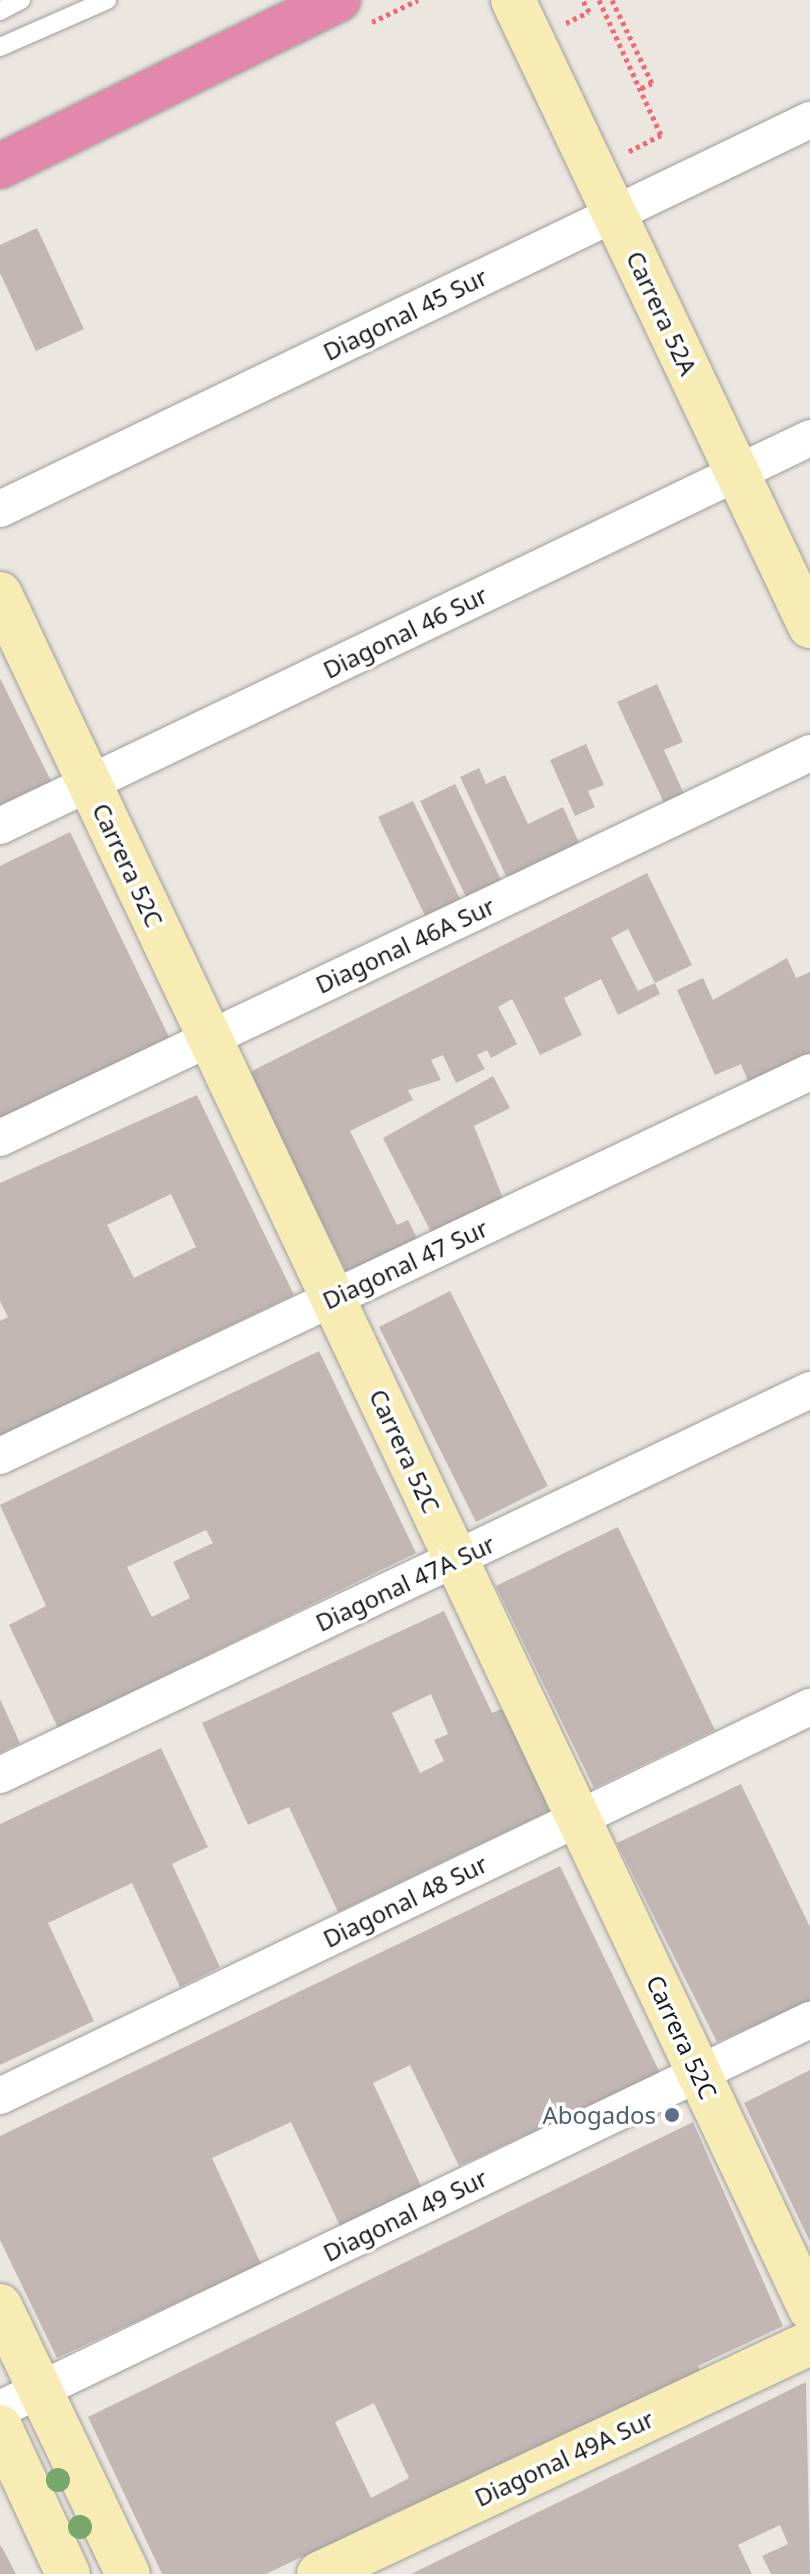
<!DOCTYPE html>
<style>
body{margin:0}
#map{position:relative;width:810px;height:2574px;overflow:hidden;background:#ece6e0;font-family:"Noto Sans",sans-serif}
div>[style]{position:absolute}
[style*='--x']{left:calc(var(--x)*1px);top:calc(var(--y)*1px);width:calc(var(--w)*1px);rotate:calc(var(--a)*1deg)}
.building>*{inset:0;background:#c3b7b4}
.path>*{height:5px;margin-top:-2.5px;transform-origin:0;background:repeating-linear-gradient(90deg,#f46876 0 4px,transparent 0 8px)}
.roads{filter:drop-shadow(0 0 2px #9e9e9e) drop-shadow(0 0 2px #9e9e9e)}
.lane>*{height:18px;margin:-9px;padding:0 9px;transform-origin:9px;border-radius:9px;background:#fff}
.street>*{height:36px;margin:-18px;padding:0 18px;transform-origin:18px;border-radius:18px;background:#fff}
.secondary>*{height:44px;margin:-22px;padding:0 22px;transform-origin:22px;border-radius:22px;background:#f7ecb3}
.highway>*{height:44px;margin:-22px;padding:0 22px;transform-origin:22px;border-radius:22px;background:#e289ab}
.trees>*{width:24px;height:24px;margin:-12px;border-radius:50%;background:#78a76c}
.dots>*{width:22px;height:22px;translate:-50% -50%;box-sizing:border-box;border:4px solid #fff;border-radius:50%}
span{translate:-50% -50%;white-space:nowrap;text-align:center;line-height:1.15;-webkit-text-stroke:7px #fff;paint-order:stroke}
.street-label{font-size:24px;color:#1a1a1a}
.service-label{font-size:24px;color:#4e5e75}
.right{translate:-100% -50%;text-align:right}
</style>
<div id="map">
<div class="building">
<div style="clip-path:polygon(37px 228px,84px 329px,36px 351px,0 273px,0 245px)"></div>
<div style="clip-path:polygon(0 678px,51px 781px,0 805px)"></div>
<div style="clip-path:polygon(657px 684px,683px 742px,664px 750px,685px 796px,665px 805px,617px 702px)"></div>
<div style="clip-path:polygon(586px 744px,604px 785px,588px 791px,595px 807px,575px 816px,550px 760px)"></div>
<div style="clip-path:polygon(479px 768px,486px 784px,505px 775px,528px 824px,563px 807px,580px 845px,507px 878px,460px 777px)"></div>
<div style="clip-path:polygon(455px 784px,503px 884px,468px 901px,420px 801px)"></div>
<div style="clip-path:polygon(413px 801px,461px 901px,426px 918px,378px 817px)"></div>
<div style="clip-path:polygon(70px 832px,170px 1039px,0 1122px,0 866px)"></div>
<div style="clip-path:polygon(647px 873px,692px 965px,655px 983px,628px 929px,611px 938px,638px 991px,655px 983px,660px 994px,618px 1015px,601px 979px,564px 998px,582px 1035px,540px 1055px,512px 999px,498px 1007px,517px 1044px,491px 1058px,487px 1050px,477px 1055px,485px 1069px,456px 1083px,443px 1055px,431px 1060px,441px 1080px,408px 1090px,413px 1100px,350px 1131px,397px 1225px,408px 1220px,418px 1240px,348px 1275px,248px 1073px)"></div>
<div style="clip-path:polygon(787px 958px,796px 978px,810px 972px,810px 1053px,748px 1081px,741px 1064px,715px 1075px,677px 990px,703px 978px,713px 1000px)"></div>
<div style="clip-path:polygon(493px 1076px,510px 1108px,474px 1126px,503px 1198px,432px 1234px,383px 1138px)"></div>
<div style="clip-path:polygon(evenodd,197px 1095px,294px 1295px,0 1436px,0 1321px,8px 1317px,0 1301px,0 1183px,197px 1095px,171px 1194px,196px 1247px,134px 1278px,107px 1225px,171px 1194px)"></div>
<div style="clip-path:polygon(450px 1291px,548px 1486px,476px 1522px,379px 1327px)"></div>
<div style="clip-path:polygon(evenodd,319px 1351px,416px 1553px,58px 1728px,9px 1625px,46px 1606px,0 1505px,319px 1351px,206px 1530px,213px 1543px,173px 1562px,190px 1598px,152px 1617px,127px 1567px,206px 1530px)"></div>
<div style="clip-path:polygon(618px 1527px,715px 1730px,594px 1788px,496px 1586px)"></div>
<div style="clip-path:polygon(evenodd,444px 1611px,492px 1713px,503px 1708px,550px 1811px,338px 1912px,289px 1807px,248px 1825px,202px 1723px,444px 1611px,431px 1694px,448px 1734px,434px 1740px,444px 1761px,420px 1773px,392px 1713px,431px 1694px)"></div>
<div style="clip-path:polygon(0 1699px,20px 1743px,0 1753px)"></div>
<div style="clip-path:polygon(161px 1748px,208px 1847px,172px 1864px,220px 1967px,180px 1987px,132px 1883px,48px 1923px,94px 2021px,0 2065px,0 1824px)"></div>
<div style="clip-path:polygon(741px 1784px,810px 1927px,810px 2001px,717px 2042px,617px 1843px)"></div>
<div style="clip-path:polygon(560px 1866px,660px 2073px,459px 2166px,410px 2065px,373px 2083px,423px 2190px,341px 2228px,291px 2122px,212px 2158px,261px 2264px,57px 2358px,0 2240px,0 2136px)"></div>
<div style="clip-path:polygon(810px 2070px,810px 2242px,744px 2103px)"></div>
<div style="clip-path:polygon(evenodd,693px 2122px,783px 2326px,698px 2366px,702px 2376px,381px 2519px,384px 2525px,307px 2562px,304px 2556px,266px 2574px,162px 2574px,88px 2417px,693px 2122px,374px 2403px,409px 2478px,371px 2498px,335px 2422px,374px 2403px)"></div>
<div style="clip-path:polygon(806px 2382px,810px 2574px,771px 2574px,762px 2556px,788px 2544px,780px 2525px,738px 2545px,752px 2574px,411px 2574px)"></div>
<div style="clip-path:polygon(0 2545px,3px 2549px,16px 2574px,0 2574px)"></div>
</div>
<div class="path">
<div style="--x:599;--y:0;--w:149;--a:65.3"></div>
<div style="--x:661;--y:135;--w:38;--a:153"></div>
<div style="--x:612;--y:0;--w:92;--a:64.3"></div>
<div style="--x:652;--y:83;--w:14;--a:155"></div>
<div style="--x:372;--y:22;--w:51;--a:-25.6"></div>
<div style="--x:566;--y:23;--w:25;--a:-26"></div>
<div style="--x:589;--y:12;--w:13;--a:-117"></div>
</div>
<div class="roads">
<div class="lane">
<div style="--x:0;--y:11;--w:24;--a:-28"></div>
<div style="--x:0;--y:47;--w:117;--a:-23.7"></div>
</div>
<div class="street">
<div style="--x:0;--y:509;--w:899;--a:-25.65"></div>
<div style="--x:0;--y:826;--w:898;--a:-25.59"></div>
<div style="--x:0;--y:1138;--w:897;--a:-25.42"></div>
<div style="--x:0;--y:1456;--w:896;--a:-25.36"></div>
<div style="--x:0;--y:1775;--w:897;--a:-25.42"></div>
<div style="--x:0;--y:2096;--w:899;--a:-25.65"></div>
<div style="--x:0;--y:2409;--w:899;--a:-25.65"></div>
</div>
<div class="secondary">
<div style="--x:513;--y:0;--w:693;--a:64.62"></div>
<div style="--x:0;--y:594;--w:1896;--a:64.71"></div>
<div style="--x:0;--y:2306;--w:297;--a:64.5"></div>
<div style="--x:0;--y:2427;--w:162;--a:65.2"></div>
<div style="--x:319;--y:2574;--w:543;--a:-25.2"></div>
</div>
<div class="highway">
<div style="--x:0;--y:166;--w:377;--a:-26.2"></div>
</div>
</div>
<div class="trees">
<div style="left:58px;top:2480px"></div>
<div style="left:80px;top:2527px"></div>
</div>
<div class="dots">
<div style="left:672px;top:2115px;background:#5c6f8a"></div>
</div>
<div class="street-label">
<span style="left:662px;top:313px;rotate:65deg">Carrera 52A</span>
<span style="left:405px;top:314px;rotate:-26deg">Diagonal 45 Sur</span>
<span style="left:405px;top:632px;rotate:-26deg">Diagonal 46 Sur</span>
<span style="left:128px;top:865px;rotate:65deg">Carrera 52C</span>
<span style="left:405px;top:945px;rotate:-25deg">Diagonal 46A Sur</span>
<span style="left:405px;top:1264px;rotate:-25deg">Diagonal 47 Sur</span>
<span style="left:405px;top:1451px;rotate:65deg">Carrera 52C</span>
<span style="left:405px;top:1583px;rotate:-25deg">Diagonal 47A Sur</span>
<span style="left:405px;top:1901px;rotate:-26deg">Diagonal 48 Sur</span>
<span style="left:682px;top:2037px;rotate:65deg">Carrera 52C</span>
<span style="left:405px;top:2215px;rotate:-26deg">Diagonal 49 Sur</span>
<span style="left:564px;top:2458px;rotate:-25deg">Diagonal 49A Sur</span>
</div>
<div class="service-label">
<span class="right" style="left:656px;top:2115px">Abogados</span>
</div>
</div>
